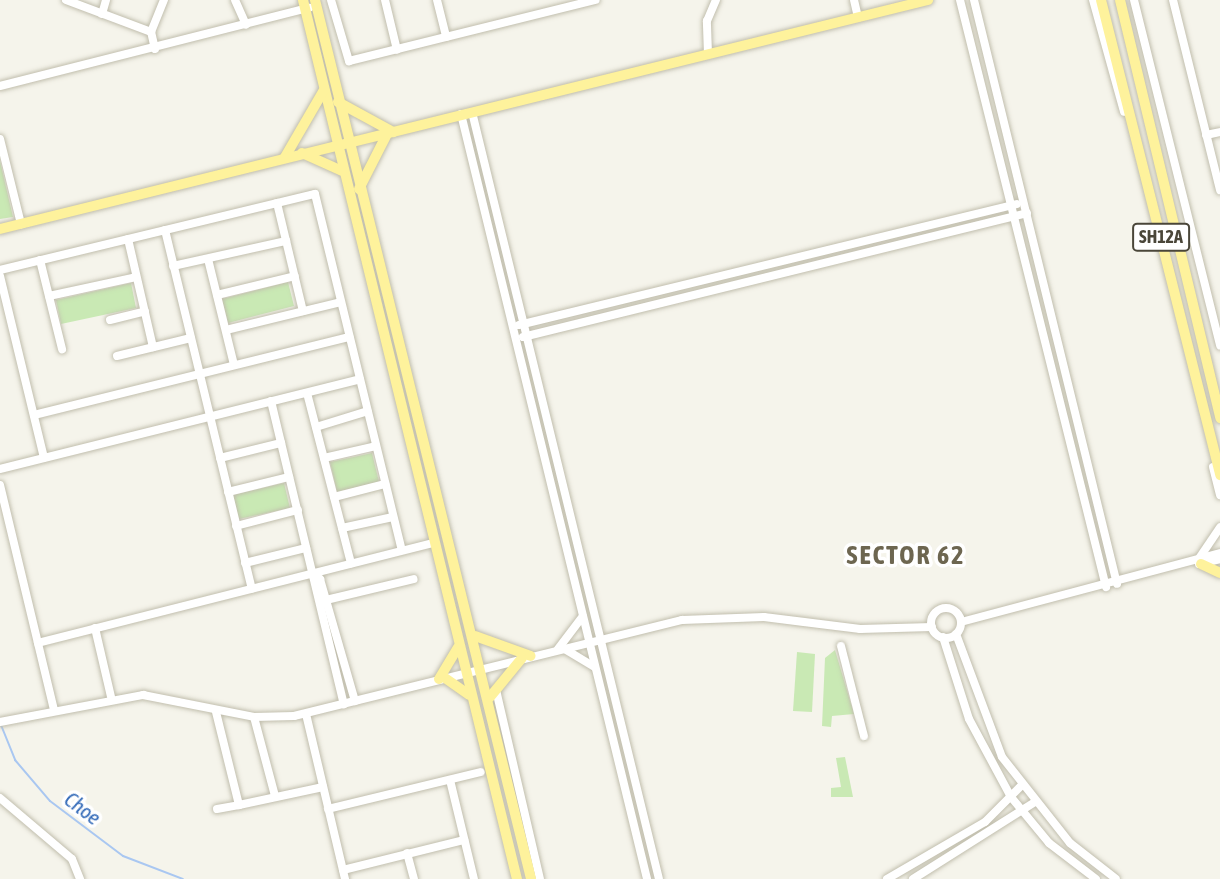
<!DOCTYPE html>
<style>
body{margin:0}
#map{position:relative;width:1220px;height:879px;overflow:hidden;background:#f5f4eb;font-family:"Asap Condensed",sans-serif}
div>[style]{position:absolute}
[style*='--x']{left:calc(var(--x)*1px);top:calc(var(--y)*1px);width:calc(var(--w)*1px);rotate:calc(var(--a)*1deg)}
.green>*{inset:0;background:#c9e9b4}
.stream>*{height:2px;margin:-1px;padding:0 1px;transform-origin:1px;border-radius:1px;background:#a9c7f1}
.roads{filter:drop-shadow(0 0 2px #c1bead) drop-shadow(0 0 2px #c1bead)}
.minor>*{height:8px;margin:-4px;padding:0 4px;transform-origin:4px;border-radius:4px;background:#fff}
.minor>.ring{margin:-4px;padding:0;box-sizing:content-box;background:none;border:8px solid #fff;border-radius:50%}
.major>*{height:10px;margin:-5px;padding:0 5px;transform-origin:5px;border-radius:5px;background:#fef29c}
span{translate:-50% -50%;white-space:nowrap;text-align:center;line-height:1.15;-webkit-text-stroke:7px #fff;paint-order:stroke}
.shield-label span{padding:2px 5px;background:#fff;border:2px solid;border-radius:5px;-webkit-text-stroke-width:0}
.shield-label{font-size:18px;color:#4a4639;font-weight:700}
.water-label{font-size:21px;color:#3068b7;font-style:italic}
.district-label{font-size:26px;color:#6d6650;font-weight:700;letter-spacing:2px}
</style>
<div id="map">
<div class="green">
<div style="clip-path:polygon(0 161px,13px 217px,0 219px)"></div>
<div style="clip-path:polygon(288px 282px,294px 306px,228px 323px,222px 299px)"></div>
<div style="clip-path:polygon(131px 283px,136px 308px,61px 324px,56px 300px)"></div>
<div style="clip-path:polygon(372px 453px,379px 482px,337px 492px,330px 462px)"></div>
<div style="clip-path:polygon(284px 483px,290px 508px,239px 519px,233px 495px)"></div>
<div style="clip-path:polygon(835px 650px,854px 714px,832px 716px,831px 727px,822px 726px,825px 658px)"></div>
<div style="clip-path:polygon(797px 652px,815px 654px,812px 712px,793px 711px)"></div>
<div style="clip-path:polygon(845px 757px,853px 797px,831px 797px,831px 788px,841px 787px,836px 758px)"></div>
</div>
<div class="stream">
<div style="--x:1;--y:725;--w:38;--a:68"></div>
<div style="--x:15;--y:760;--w:54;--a:49.5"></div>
<div style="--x:50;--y:801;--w:91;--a:37"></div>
<div style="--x:123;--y:856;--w:64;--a:21"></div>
</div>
<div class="roads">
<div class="minor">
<div style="--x:66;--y:0;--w:91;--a:20.6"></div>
<div style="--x:235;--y:0;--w:27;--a:66"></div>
<div style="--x:331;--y:0;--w:64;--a:73.6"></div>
<div style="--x:349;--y:61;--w:254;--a:-13.9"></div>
<div style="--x:385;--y:0;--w:51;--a:76.5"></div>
<div style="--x:437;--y:0;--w:38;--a:76"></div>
<div style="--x:854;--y:0;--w:18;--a:77"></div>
<div style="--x:960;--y:0;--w:605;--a:76.03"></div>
<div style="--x:974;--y:0;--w:601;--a:76.24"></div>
<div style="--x:1093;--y:0;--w:116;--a:74.5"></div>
<div style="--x:1134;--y:0;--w:356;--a:76"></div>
<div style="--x:1173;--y:0;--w:196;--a:76.1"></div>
<div style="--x:102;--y:14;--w:15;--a:-74"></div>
<div style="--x:155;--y:49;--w:17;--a:-103"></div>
<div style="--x:151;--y:32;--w:35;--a:-68"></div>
<div style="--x:708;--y:54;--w:33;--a:-92"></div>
<div style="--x:707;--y:21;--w:23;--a:-67"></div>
<div style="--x:0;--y:86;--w:319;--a:-14.2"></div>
<div style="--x:472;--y:112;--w:789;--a:76.3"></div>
<div style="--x:461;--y:114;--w:787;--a:76.33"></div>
<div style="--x:1206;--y:135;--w:14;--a:-12"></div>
<div style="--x:0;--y:139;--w:88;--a:76.1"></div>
<div style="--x:277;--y:203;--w:111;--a:76.5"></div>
<div style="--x:165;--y:230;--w:369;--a:76.4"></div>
<div style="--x:128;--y:239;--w:111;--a:77"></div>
<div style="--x:208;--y:259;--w:109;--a:76.2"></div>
<div style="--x:40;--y:260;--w:92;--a:76.1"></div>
<div style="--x:173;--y:266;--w:116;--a:-12.5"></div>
<div style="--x:0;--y:270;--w:324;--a:-13.6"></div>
<div style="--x:315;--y:194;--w:366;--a:76.3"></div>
<div style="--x:0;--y:276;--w:187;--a:76.4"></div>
<div style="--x:217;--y:295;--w:80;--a:-13.7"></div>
<div style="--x:49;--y:296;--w:89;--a:-12.3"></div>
<div style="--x:110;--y:320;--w:36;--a:-14"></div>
<div style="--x:519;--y:325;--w:512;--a:-13.66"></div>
<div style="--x:226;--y:330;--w:118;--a:-13.7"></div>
<div style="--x:523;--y:337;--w:519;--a:-13.82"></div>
<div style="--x:117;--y:356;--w:76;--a:-13.7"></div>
<div style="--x:307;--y:393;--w:176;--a:75.5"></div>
<div style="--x:271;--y:401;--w:312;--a:76.5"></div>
<div style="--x:34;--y:415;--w:325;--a:-13.9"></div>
<div style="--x:316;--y:427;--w:54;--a:-17.1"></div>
<div style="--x:220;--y:458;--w:63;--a:-13.8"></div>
<div style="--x:324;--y:458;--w:53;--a:-13"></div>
<div style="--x:1213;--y:467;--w:29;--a:76"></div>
<div style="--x:0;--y:469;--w:371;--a:-14"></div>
<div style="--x:0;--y:485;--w:231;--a:76.5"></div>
<div style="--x:228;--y:492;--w:63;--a:-13.8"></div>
<div style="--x:334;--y:497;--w:53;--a:-14.3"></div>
<div style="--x:236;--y:526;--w:64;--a:-14.5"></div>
<div style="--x:342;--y:528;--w:52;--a:-12.2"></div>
<div style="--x:1200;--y:557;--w:36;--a:-56"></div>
<div style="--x:245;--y:563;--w:63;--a:-13.8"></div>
<div style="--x:1199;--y:564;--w:22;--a:-13"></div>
<div style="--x:313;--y:574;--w:9;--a:36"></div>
<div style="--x:320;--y:579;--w:127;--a:74"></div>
<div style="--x:326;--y:600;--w:90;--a:-13.4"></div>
<div class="ring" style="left:931px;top:608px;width:22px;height:22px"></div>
<div style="--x:961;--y:622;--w:268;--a:-14.9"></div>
<div style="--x:95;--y:628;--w:71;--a:76.9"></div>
<div style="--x:956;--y:634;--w:131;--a:69.5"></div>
<div style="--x:1002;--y:757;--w:110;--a:51.7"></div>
<div style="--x:1070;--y:843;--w:58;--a:38"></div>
<div style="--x:943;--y:637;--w:86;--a:72.4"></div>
<div style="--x:969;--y:719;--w:89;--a:61.7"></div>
<div style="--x:1011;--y:797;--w:60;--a:50.4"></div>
<div style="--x:1049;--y:843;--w:59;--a:37.5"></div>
<div style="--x:38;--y:643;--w:406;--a:-14.2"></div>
<div style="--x:841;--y:646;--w:93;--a:75.7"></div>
<div style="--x:563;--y:648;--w:37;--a:31"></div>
<div style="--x:558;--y:649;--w:41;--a:-52.9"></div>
<div style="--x:496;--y:690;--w:194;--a:76.9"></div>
<div style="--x:216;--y:712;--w:96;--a:76.1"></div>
<div style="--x:239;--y:805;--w:86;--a:-12.1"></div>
<div style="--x:306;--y:714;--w:170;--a:76.7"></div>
<div style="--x:254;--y:717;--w:82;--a:75.1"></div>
<div style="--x:0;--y:722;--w:146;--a:-10.7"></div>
<div style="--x:143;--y:695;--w:113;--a:11.2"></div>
<div style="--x:254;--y:717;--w:40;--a:-1.4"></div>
<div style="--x:294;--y:716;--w:400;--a:-13.9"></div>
<div style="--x:682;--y:620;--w:82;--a:-2.1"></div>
<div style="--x:764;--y:617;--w:97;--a:7.1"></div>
<div style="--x:860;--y:629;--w:72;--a:-1.6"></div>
<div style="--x:450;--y:780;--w:102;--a:76.4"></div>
<div style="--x:0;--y:798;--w:94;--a:40.3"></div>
<div style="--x:72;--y:859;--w:22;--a:68"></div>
<div style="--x:217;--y:809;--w:22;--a:-10"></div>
<div style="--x:328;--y:809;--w:157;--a:-13.6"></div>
<div style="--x:407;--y:853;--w:27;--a:75"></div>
<div style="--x:343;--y:870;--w:125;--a:-13.9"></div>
<div style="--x:887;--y:879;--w:113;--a:-30.2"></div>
<div style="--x:985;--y:822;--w:51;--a:-45"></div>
<div style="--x:913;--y:879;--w:144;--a:-32.3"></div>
</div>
<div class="major">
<div style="--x:303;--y:0;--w:905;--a:76.32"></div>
<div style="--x:315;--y:0;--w:905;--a:76.19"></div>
<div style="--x:1101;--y:0;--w:490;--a:75.9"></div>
<div style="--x:1120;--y:0;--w:430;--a:76.5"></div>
<div style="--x:338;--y:102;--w:63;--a:28.6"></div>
<div style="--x:302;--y:153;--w:44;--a:24.2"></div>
<div style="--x:285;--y:157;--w:78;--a:-59.8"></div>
<div style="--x:359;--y:189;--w:62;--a:-63"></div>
<div style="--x:0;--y:229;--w:956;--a:-13.86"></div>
<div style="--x:1201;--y:564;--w:21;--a:25"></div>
<div style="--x:475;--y:636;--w:59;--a:19.7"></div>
<div style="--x:445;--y:678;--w:29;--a:35"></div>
<div style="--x:439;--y:679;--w:37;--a:-59"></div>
<div style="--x:490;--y:697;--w:50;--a:-50.6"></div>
</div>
</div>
<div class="shield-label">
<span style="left:1161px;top:237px">SH12A</span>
</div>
<div class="water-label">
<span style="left:83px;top:808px;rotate:37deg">Choe</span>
</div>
<div class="district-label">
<span style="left:906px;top:556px">SECTOR 62</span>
</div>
</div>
